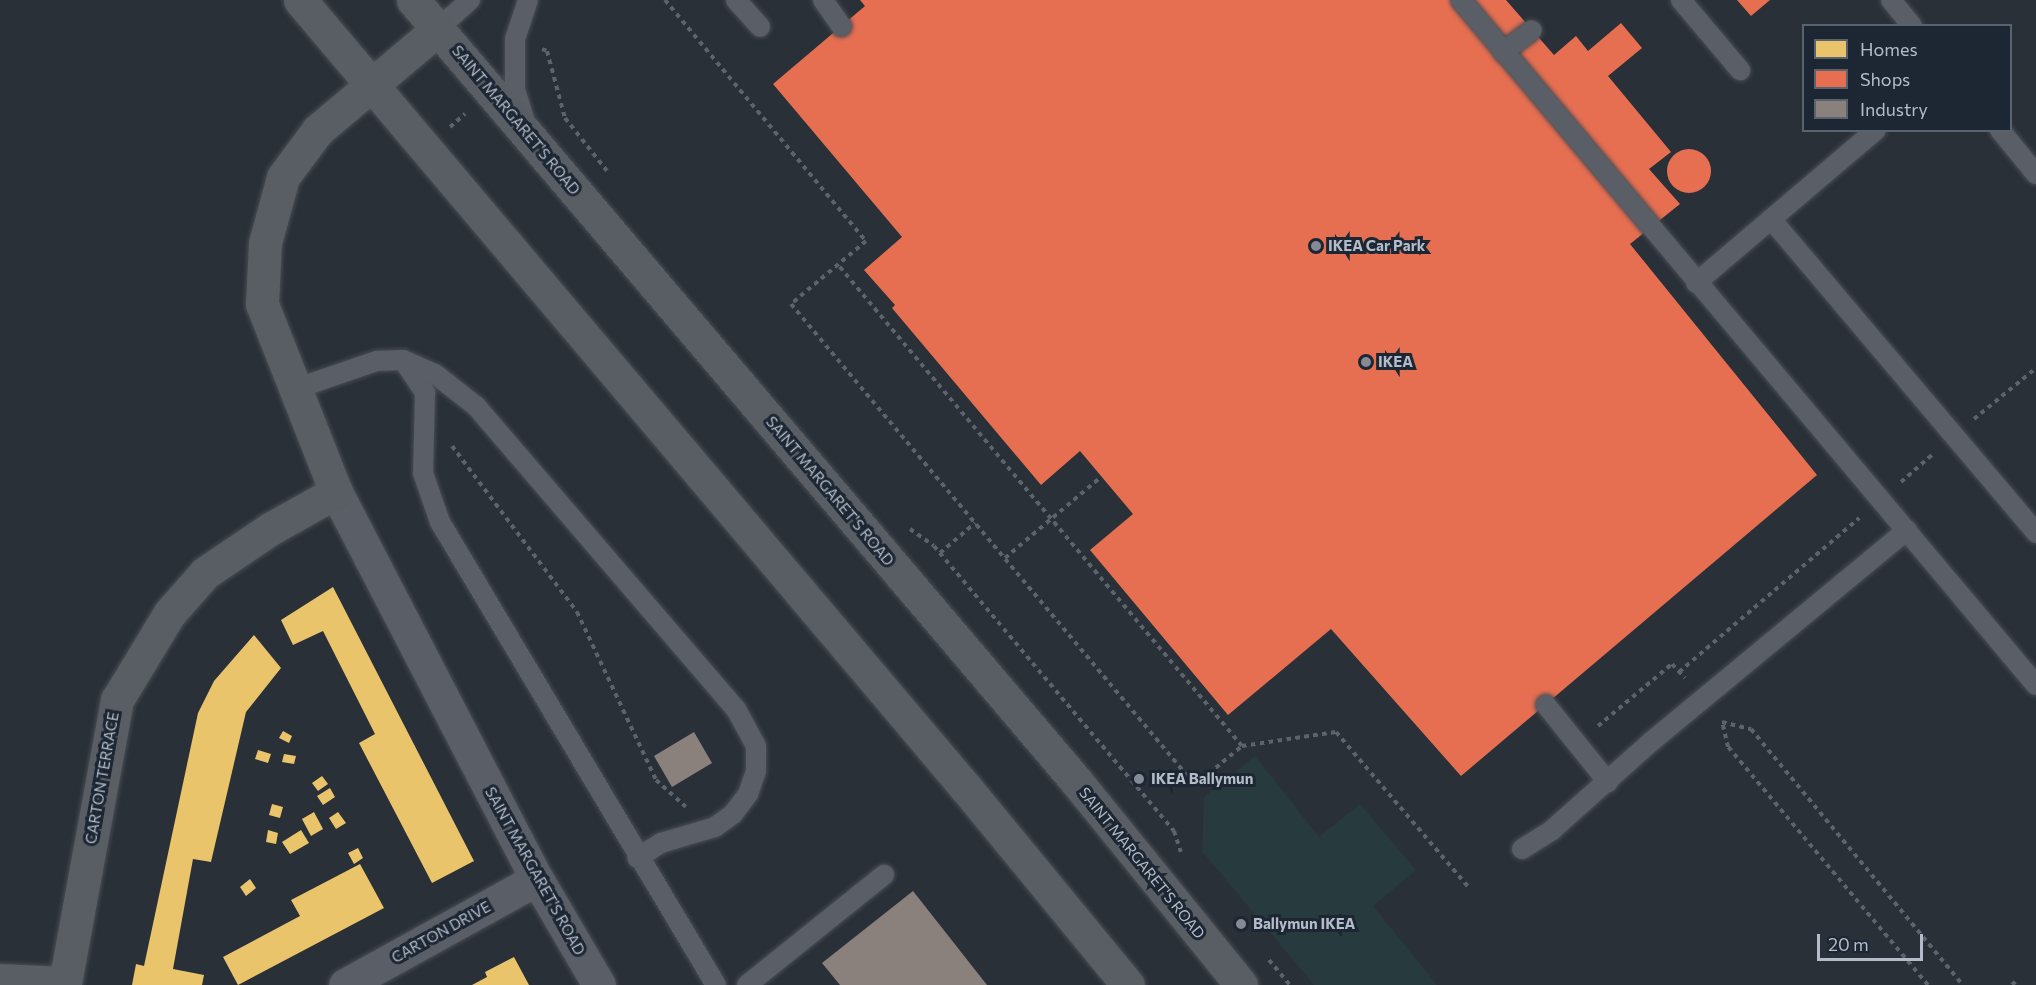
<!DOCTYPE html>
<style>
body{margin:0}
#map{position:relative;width:2036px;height:985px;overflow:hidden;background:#2a3038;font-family:Commissioner,sans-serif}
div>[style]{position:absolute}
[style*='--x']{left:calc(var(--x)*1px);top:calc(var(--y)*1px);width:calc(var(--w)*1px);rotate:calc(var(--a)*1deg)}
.green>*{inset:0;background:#273a3e}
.homes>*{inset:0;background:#e9c46a}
.shops>*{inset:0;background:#e76f51}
.round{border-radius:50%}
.industry>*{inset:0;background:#8a817c}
.path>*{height:4px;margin-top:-2px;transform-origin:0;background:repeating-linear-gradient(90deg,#5d636a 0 4.5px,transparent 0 9px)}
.roads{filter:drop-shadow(0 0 2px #484c53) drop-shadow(0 0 2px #484c53)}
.lane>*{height:20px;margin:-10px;padding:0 10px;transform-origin:10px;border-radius:10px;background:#5a5e66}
.street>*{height:33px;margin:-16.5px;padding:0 16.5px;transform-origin:16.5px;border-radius:16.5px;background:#5a5e66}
.secondary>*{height:33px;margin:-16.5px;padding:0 16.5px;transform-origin:16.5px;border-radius:16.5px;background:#595d64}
.dots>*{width:16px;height:16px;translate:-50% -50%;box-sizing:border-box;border:3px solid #1d2633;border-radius:50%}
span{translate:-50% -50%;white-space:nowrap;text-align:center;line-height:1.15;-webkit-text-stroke:6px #1d2633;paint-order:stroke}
.street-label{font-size:15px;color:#b4bcc9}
.poi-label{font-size:15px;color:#b4bcc9;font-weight:700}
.left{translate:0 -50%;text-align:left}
.legend{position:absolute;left:1802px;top:24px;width:210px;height:108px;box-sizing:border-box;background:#1d2633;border:2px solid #59626f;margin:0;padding:8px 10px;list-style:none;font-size:18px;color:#b4bcc9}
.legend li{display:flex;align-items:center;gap:12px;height:30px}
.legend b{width:30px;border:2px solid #59626f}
.scale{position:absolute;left:1817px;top:934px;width:106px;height:27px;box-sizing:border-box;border:3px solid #b4bcc9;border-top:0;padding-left:8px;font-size:18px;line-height:21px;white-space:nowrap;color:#b4bcc9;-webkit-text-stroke:4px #1d2633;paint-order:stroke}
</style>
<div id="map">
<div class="green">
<div style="clip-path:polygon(1255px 756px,1319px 837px,1360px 804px,1416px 870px,1373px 906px,1437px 985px,1314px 985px,1202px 851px,1204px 797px)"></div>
</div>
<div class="homes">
<div style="clip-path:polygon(333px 587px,474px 861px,432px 883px,359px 743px,375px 734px,323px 631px,293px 645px,281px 620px)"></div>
<div style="clip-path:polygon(254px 635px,281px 668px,246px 712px,211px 862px,193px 859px,173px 969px,204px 975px,202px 985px,132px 985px,136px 964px,144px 966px,198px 713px,214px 681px)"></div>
<div style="clip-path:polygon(283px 731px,292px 736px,289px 743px,279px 738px)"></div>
<div style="clip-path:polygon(258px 750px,271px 754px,268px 763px,255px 759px)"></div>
<div style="clip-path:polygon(284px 754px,296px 756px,294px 764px,282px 762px)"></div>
<div style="clip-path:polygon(322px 776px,328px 784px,318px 791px,312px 783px)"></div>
<div style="clip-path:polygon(330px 788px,335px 797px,323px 805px,317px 796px)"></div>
<div style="clip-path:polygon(272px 804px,283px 807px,280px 818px,269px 815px)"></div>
<div style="clip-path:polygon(314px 812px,323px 829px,311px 836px,302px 819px)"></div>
<div style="clip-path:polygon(338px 812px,346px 823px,336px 829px,329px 818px)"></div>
<div style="clip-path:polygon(268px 830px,278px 833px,276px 844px,266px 842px)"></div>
<div style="clip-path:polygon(301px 830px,309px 843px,290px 854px,282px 842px)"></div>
<div style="clip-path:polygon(358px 848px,363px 858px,354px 864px,348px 853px)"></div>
<div style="clip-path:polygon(360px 864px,384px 908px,238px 985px,223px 957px,300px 916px,291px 900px)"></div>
<div style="clip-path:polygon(250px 879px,256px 888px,246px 896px,240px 887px)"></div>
<div style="clip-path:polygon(514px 957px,529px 985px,472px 985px,487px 977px,485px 972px)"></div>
</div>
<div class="shops">
<div style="clip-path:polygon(860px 0,1506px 0,1554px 55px,1576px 36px,1588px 51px,1621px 23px,1642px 48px,1608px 76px,1671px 152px,1649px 169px,1680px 204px,1630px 244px,1817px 475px,1461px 776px,1331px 629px,1228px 715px,1090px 550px,1133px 514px,1080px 451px,1041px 485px,892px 308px,895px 305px,864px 270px,902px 237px,773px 84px,865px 6px)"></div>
<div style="clip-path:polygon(1737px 0,1770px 0,1751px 16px)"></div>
<div class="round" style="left:1667px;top:149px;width:44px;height:44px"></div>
</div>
<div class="industry">
<div style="clip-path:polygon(694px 732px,712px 763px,672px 787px,654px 756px)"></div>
<div style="clip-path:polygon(913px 891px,987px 985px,840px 985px,822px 963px)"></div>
</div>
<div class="path">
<div style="--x:665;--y:0;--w:314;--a:50.2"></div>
<div style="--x:866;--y:241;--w:98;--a:140"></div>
<div style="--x:791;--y:304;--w:628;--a:49.97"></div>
<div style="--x:1195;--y:785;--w:61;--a:-39.7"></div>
<div style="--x:1242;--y:746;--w:627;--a:-130.02"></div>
<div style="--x:542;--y:49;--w:5;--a:22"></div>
<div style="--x:547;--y:51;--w:69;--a:75"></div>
<div style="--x:565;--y:118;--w:68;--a:51.6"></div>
<div style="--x:450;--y:127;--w:20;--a:-41"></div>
<div style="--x:1974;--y:419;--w:80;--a:-39.4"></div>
<div style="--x:452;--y:446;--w:208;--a:53"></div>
<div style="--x:577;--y:612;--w:186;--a:64.8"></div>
<div style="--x:656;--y:780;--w:40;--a:42"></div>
<div style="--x:1901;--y:482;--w:44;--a:-41.3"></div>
<div style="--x:910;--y:529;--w:29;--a:35"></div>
<div style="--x:934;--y:546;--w:373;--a:49.9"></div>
<div style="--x:1174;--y:831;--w:22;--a:72"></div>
<div style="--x:940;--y:553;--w:46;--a:-40.6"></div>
<div style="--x:1005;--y:558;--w:126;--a:-40.2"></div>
<div style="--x:1679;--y:672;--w:237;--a:-40.5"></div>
<div style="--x:1598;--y:726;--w:97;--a:-40"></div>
<div style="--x:1672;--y:664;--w:19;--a:47"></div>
<div style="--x:1242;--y:746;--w:95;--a:-8.5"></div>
<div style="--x:1336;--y:732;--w:206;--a:49.5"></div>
<div style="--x:1269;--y:960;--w:33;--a:50"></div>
<div style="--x:1928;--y:985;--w:311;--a:-130"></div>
<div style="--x:1728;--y:747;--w:26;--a:-103"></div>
<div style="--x:1722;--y:722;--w:30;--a:14"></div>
<div style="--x:1751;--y:729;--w:332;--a:50.4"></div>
<div style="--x:2012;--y:985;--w:8;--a:-45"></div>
</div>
<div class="roads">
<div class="lane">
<div style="--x:736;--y:0;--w:36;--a:48"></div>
<div style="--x:823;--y:0;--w:32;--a:55"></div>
<div style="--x:1461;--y:0;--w:894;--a:49.99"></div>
<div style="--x:1681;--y:0;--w:92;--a:49.9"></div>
<div style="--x:1891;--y:0;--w:33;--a:51"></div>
<div style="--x:439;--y:28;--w:42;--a:-42.1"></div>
<div style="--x:1503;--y:52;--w:36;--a:-37"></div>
<div style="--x:525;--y:122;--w:34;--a:-107"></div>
<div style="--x:515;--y:90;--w:51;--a:-90"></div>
<div style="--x:515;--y:39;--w:41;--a:-71.6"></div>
<div style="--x:2000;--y:130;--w:57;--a:50.7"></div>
<div style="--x:1771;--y:219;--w:411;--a:49.8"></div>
<div style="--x:1696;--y:283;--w:236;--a:-40.4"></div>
<div style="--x:403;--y:360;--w:40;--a:56"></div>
<div style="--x:425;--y:393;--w:80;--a:91.4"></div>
<div style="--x:423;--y:473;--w:52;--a:70.9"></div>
<div style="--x:440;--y:522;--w:539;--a:59.2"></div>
<div style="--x:295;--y:389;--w:87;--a:-18.9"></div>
<div style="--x:377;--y:361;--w:26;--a:-2"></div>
<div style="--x:403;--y:360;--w:35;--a:24"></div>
<div style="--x:435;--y:374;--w:52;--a:38"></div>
<div style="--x:476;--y:406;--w:399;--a:49.4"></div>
<div style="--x:736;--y:709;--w:42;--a:61.6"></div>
<div style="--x:756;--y:746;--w:25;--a:90"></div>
<div style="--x:756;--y:771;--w:24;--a:109"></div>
<div style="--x:748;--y:794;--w:25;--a:127"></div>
<div style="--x:733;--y:814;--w:22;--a:144"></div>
<div style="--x:715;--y:827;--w:56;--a:163.5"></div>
<div style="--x:661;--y:843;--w:28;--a:148"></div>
<div style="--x:1546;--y:705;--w:99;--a:51.2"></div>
<div style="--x:1522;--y:849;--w:36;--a:-32"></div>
<div style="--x:1552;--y:830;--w:134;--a:-41.7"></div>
<div style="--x:1652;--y:741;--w:331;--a:-39.6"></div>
<div style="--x:747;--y:985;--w:176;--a:-38.8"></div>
</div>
<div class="street">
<div style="--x:336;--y:492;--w:436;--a:62.6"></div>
<div style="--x:537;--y:879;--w:123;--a:59.7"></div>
<div style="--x:345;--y:985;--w:219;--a:-28.9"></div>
</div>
<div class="secondary">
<div style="--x:300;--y:0;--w:1032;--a:49.8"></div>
<div style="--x:966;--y:788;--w:255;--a:50.6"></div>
<div style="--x:413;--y:0;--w:1024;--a:49.67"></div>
<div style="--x:1076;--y:781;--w:262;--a:51"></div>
<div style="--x:0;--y:980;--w:65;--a:2.6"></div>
<div style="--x:65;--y:983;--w:288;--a:-79.6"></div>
<div style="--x:117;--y:700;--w:100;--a:-58.8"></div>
<div style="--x:169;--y:614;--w:55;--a:-48.7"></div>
<div style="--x:205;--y:573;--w:78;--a:-34.1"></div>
<div style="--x:270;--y:529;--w:76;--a:-29.3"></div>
<div style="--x:336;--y:492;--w:202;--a:-111.5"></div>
<div style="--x:262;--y:304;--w:61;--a:-87.2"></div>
<div style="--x:265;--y:243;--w:68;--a:-74.7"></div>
<div style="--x:283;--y:177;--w:59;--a:-53.3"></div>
<div style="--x:318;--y:130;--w:158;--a:-40.1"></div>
</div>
</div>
<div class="dots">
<div style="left:1316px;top:246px;background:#848b96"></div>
<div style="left:1366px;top:362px;background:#848b96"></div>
<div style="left:1139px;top:779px;background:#848b96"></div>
<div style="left:1241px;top:924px;background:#848b96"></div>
</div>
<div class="street-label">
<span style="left:516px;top:120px;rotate:50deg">SAINT MARGARET'S ROAD</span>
<span style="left:830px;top:491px;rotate:50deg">SAINT MARGARET'S ROAD</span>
<span style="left:102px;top:778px;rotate:-80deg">CARTON TERRACE</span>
<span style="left:1142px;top:863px;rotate:51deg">SAINT MARGARET'S ROAD</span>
<span style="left:535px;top:871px;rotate:61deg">SAINT MARGARET'S ROAD</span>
<span style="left:441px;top:932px;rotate:-29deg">CARTON DRIVE</span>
</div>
<div class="poi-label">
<span class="left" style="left:1328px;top:246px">IKEA Car Park</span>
<span class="left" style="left:1378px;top:362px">IKEA</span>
<span class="left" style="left:1151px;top:779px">IKEA Ballymun</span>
<span class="left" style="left:1253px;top:924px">Ballymun IKEA</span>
</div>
<ul class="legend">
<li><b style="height:16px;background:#e9c46a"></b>Homes</li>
<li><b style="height:16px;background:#e76f51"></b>Shops</li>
<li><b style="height:16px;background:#8a817c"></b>Industry</li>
</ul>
<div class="scale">20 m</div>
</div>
